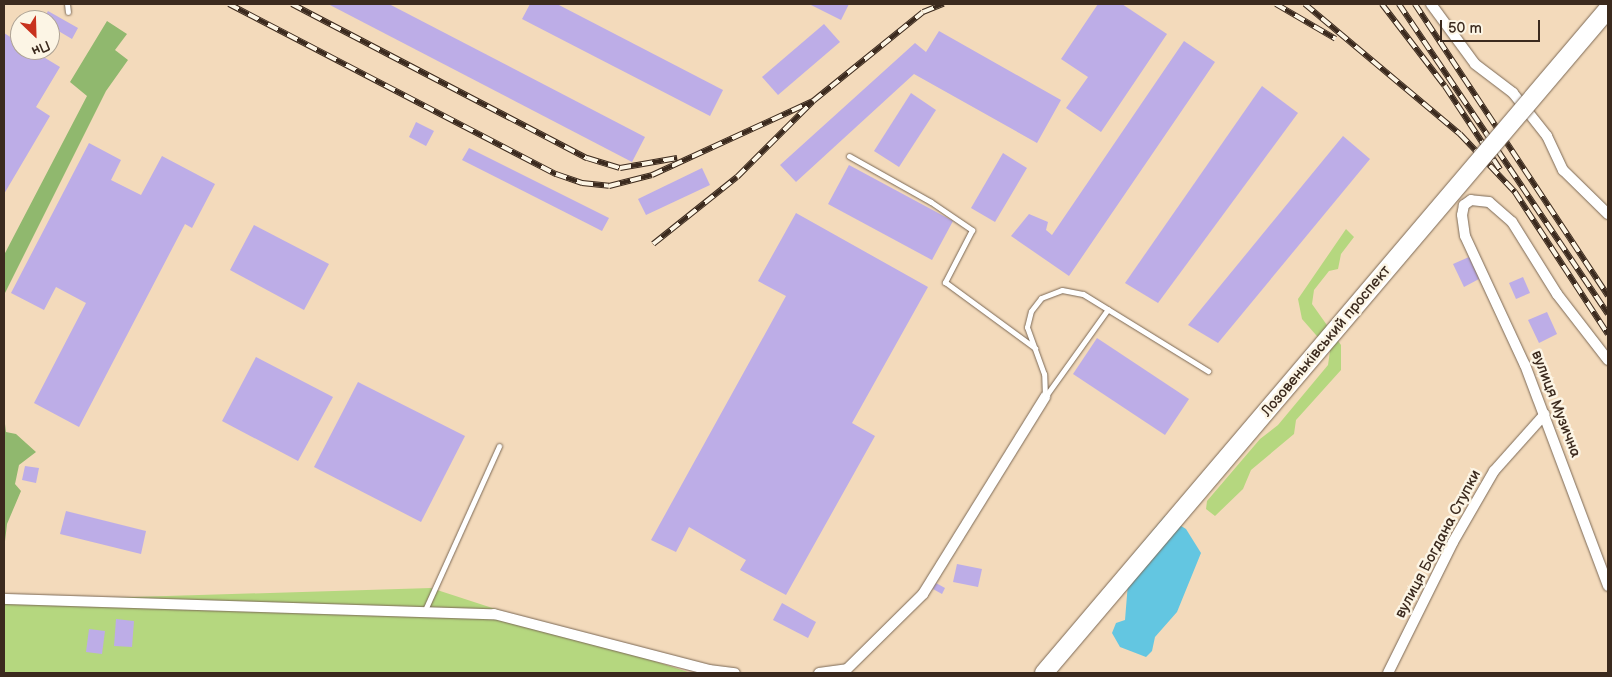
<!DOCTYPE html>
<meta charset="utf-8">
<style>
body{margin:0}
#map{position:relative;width:1612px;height:677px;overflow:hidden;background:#f3dabb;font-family:"Balsamiq Sans",sans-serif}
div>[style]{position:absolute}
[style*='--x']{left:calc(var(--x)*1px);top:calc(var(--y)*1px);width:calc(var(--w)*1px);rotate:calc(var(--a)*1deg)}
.green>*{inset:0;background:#b5d77f}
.forest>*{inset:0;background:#90b86e}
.water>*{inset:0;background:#63c6e1}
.building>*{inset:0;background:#bdade7}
.roads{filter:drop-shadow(0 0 1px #7b6855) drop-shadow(0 0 1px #7b6855)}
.service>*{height:5px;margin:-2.5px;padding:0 2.5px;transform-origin:2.5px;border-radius:2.5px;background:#fff}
.minor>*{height:10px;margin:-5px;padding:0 5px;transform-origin:5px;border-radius:5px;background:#fff}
.rail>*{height:5.5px;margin-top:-2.75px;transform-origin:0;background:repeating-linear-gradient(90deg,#fcf5e5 0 11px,#3b2a1e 0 22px);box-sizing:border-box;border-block:1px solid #3b2a1e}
.bridges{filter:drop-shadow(0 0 1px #7b6855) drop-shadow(0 0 1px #7b6855)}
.trunk-bridge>*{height:18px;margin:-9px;padding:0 9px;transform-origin:9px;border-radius:9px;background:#fff}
span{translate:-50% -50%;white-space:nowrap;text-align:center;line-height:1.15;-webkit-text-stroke:5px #fcf5e5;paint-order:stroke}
.street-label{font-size:15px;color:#3b2a1e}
.frame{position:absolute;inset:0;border:5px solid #3b2a1e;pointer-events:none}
.north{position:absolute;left:10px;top:10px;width:50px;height:50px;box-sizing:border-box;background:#fcf5e5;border:1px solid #afa495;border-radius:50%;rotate:156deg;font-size:14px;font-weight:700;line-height:20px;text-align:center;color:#3b2a1e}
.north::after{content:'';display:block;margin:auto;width:18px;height:22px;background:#c8321e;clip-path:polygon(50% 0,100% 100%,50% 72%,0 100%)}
.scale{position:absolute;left:1440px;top:20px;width:100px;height:22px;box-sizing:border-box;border:2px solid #3b2a1e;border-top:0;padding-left:6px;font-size:15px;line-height:18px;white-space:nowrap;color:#3b2a1e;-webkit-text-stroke:4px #fcf5e5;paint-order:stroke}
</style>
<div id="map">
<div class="green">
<div style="clip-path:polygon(1346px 229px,1354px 237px,1341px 254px,1338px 269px,1329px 271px,1314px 290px,1312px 304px,1341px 345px,1341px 370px,1296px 420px,1294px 434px,1251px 470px,1243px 489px,1215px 516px,1206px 509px,1207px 501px,1260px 439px,1278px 425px,1328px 365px,1330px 351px,1302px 319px,1298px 299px)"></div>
<div style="clip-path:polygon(431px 588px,691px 673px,4px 673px,4px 601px)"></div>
</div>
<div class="forest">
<div style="clip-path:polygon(107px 21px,127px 34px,115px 50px,128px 60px,106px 91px,4px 295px,4px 255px,87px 96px,70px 82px)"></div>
<div style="clip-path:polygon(4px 416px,6px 432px,16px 434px,36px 452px,19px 465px,15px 484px,21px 491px,7px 524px,4px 550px)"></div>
</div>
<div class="water">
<div style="clip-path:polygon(1165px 516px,1186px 529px,1201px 553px,1177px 612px,1155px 637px,1152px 651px,1146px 657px,1120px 647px,1112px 633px,1116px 623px,1125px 620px,1130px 558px)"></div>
</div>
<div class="building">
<div style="clip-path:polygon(328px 4px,389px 4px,645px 137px,632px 162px)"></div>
<div style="clip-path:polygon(530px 4px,557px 4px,723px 90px,710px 116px,522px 19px)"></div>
<div style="clip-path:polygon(809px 4px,849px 4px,841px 20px)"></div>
<div style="clip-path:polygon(1098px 4px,1122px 4px,1167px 34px,1101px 132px,1066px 108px,1088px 77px,1061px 59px)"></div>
<div style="clip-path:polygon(48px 11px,78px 28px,72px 39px,50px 26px,50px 20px,43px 20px)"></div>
<div style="clip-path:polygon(824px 24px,840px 42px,778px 95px,762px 77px)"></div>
<div style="clip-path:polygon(939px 31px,1061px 100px,1037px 143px,914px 74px,796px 182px,780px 165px,915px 43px,926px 52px)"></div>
<div style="clip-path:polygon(4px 33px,20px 43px,20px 50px,32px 50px,60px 67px,36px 107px,50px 116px,4px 194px)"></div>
<div style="clip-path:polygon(1184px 41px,1215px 62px,1069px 276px,1011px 236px,1029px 214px,1048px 222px,1046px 230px,1052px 235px)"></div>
<div style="clip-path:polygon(1262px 86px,1298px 113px,1158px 303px,1125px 283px)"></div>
<div style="clip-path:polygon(911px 93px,936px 110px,899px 167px,874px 151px)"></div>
<div style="clip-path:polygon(416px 122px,434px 131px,426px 146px,409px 137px)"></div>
<div style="clip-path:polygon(1343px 136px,1370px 159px,1218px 343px,1188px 325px)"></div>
<div style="clip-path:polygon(89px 143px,121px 160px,111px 180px,141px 195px,162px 156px,215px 184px,192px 228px,185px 224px,79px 427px,34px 403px,86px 303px,56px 287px,44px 310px,11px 293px)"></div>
<div style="clip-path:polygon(469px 148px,609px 218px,602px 231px,462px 160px)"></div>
<div style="clip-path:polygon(1003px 153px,1027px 168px,995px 222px,971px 208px)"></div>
<div style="clip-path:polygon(849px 165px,953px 221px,932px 260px,828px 204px)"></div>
<div style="clip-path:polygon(702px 168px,710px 185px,646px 215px,638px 199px)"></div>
<div style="clip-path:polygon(796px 213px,928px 287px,852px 423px,875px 436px,786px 595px,740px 570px,746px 560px,689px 527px,676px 552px,651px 540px,786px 296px,758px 281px)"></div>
<div style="clip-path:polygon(254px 225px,329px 264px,304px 310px,230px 270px)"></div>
<div style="clip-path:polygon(1469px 257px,1479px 279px,1464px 287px,1453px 264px)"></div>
<div style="clip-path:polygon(1523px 277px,1530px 293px,1516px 299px,1509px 283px)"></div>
<div style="clip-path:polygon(1547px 312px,1557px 334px,1539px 343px,1528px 320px)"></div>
<div style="clip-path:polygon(1097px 338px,1189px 399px,1165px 435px,1073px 374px)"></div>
<div style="clip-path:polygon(256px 357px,333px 397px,298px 461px,222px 421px)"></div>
<div style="clip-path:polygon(358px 382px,465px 436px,421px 522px,314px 467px)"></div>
<div style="clip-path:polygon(25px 466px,39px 468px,36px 483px,22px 480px)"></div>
<div style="clip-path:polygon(66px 511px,146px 531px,141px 554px,60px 534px)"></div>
<div style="clip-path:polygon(957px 564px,982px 569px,978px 587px,953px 582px)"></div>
<div style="clip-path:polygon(936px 583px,945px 588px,942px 594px,933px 589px)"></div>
<div style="clip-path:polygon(782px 603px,816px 622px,808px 638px,773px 620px)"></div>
<div style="clip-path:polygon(116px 619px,134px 621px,132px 647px,114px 646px)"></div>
<div style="clip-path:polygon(89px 629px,105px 631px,102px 654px,86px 652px)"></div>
</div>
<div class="roads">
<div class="service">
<div style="--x:67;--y:4;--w:8;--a:83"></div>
<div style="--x:849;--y:156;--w:94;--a:29.3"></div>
<div style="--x:931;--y:202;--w:50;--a:34.3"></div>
<div style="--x:972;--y:230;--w:59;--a:117.4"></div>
<div style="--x:945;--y:282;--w:112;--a:36.3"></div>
<div style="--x:1045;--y:397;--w:23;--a:-92"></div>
<div style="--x:1044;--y:374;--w:50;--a:-109.9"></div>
<div style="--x:1027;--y:327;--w:16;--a:-76"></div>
<div style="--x:1031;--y:311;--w:16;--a:-52"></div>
<div style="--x:1041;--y:298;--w:22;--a:-21"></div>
<div style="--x:1062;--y:290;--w:21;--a:11"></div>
<div style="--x:1083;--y:294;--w:147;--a:31.6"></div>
<div style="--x:1045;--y:397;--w:108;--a:-54.4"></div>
<div style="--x:425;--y:610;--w:180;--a:-65.7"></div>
</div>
<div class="minor">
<div style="--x:1431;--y:4;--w:74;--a:53.7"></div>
<div style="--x:1475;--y:64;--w:48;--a:37.3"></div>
<div style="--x:1513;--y:93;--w:55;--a:51.7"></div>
<div style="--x:1547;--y:136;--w:38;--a:65"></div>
<div style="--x:1563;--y:170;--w:63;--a:44.4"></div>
<div style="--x:1608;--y:360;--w:83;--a:-127.7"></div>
<div style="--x:1557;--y:294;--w:85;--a:-122"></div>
<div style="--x:1512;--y:222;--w:30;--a:-139"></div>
<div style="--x:1489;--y:202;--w:18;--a:-174"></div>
<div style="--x:1471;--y:200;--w:9;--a:144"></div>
<div style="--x:1464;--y:205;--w:10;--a:101"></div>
<div style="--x:1462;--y:215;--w:21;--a:82"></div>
<div style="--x:1465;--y:236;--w:142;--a:65.1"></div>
<div style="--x:1525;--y:365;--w:236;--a:69.4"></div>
<div style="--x:4;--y:599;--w:490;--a:1.8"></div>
<div style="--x:494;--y:614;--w:222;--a:14.6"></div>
<div style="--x:709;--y:670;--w:26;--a:7"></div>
<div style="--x:819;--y:673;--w:28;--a:-8"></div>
<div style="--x:847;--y:669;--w:107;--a:-44.6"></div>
<div style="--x:923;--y:594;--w:232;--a:-58.2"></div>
<div style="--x:1388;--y:673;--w:146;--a:-63.6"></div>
<div style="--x:1453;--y:542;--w:82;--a:-60"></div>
<div style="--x:1494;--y:471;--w:76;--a:-48.2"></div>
</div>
</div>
<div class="rail">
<div style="--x:229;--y:4;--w:369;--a:27.5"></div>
<div style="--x:556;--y:174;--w:28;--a:19"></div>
<div style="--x:582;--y:183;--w:27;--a:6"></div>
<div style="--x:609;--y:186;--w:44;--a:-14.3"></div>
<div style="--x:652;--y:175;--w:177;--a:-24.7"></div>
<div style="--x:292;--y:4;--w:333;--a:27.6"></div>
<div style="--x:587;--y:158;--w:34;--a:17"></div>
<div style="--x:620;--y:168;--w:58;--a:-10"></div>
<div style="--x:1276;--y:4;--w:69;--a:30.3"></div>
<div style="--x:1305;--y:4;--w:202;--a:40"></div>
<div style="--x:1460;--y:134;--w:80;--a:46.5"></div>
<div style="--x:1515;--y:192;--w:170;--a:56.8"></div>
<div style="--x:1382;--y:4;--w:103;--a:52.5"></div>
<div style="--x:1445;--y:86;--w:100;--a:56.5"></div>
<div style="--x:1399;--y:4;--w:374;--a:56"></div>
<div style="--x:1415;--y:4;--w:350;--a:56.5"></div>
<div style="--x:653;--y:244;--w:107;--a:-38.6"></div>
<div style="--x:737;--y:177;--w:107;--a:-45"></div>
<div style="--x:813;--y:101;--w:141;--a:-39"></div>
<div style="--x:923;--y:12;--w:22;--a:-22"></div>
</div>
<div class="bridges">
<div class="trunk-bridge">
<div style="--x:1044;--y:673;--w:871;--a:-49.66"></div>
</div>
</div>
<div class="street-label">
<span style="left:1326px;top:341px;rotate:-50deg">Лозовеньківський проспект</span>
<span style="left:1556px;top:404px;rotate:69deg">вулиця Музична</span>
<span style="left:1438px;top:544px;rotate:-62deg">вулиця Богдана Ступки</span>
</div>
<div class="frame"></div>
<div class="north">Пн</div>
<div class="scale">50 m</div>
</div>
